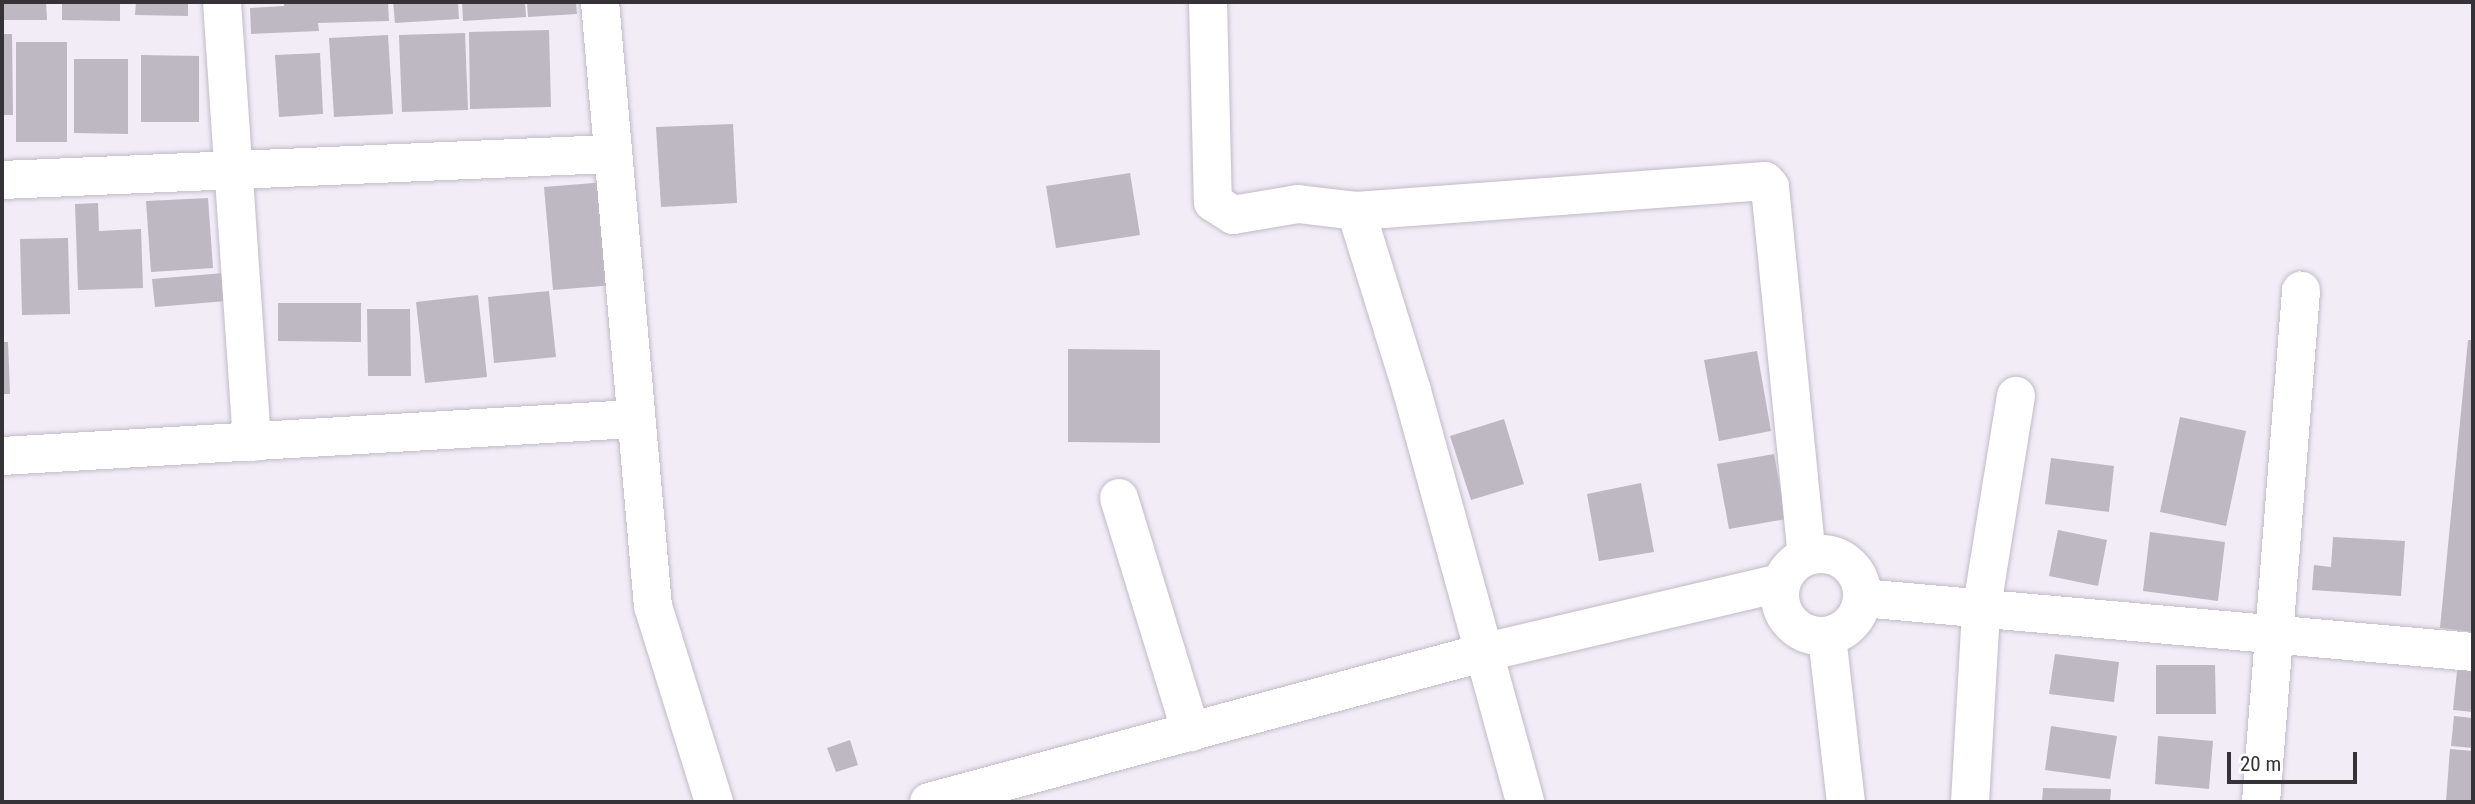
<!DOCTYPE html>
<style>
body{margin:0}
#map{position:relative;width:2475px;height:804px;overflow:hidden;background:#f2ecf7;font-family:"Roboto Condensed",sans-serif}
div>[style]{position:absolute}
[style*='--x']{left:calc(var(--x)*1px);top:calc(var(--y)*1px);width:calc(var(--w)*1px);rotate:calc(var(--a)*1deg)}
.building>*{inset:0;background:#bdb8c2}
.roads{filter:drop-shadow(0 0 2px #c0bbc5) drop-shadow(0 0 2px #c0bbc5)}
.minor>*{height:38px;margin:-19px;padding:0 19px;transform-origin:19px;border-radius:19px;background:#fff}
.minor>.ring{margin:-19px;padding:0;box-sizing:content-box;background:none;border:38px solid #fff;border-radius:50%}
span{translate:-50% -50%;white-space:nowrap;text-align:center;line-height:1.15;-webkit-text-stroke:5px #fff;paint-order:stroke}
.frame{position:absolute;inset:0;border:4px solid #353337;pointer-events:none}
.scale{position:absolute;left:2227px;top:752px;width:130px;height:32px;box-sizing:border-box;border:4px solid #353337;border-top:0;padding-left:9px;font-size:21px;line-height:24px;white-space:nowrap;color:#353337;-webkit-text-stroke:5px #fff;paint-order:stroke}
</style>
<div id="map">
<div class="building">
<div style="clip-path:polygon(2px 2px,46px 2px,47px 20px,2px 20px)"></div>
<div style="clip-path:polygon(62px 2px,120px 2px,120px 21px,62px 20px)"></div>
<div style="clip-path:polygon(136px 2px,188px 2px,188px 16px,135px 15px)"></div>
<div style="clip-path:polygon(284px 2px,388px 2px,389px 21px,318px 23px,319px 31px,251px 34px,250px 8px,284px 6px)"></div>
<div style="clip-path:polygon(393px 2px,458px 2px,459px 19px,395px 23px)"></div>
<div style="clip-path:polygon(462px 2px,525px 2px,526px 17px,463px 21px)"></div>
<div style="clip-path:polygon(527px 2px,576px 2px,577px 14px,528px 17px)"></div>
<div style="clip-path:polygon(549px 30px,551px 107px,470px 109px,469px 32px)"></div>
<div style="clip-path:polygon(465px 33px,468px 110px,402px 112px,399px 35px)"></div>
<div style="clip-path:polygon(2px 34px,12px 34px,13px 115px,2px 115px)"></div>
<div style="clip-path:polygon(388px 35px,393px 114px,334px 117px,329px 38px)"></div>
<div style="clip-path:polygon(16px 42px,67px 42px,67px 142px,16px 142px)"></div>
<div style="clip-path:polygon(320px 53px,323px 114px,279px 117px,275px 55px)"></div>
<div style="clip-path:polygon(141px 55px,199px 56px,199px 122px,141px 122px)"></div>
<div style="clip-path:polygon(74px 59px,128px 59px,128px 134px,74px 133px)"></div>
<div style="clip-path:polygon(733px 124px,737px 203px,661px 207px,656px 127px)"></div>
<div style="clip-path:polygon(1130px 173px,1140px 235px,1056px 248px,1046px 186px)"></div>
<div style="clip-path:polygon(606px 182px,615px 285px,553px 290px,544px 187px)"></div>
<div style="clip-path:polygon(208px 198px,213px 268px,151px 272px,146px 201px)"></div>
<div style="clip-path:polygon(98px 203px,99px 231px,141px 229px,143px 288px,78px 290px,75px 204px)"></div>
<div style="clip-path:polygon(68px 238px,70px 314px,22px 315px,20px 239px)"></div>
<div style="clip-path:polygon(236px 272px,238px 300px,155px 307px,152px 279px)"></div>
<div style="clip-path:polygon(549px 291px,556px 357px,494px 363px,488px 297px)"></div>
<div style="clip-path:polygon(478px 295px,487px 377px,425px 383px,416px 302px)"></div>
<div style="clip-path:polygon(278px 303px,361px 303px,361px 342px,278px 341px)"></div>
<div style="clip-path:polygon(367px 309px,410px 309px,411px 376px,368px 376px)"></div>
<div style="clip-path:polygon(2468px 340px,2473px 340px,2473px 632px,2440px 628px)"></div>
<div style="clip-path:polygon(2px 342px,8px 342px,10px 394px,2px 394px)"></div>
<div style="clip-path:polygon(1068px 349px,1160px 350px,1160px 443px,1068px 442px)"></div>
<div style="clip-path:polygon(1757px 351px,1771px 431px,1719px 441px,1704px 360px)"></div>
<div style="clip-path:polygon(2180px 417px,2246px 431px,2226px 526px,2160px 512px)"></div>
<div style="clip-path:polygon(1504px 419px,1524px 484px,1471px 500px,1450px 436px)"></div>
<div style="clip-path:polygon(1774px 454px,1786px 519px,1729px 529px,1717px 464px)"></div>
<div style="clip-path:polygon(2051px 458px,2114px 466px,2109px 512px,2045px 504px)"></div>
<div style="clip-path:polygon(1641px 483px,1654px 552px,1599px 561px,1587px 494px)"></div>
<div style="clip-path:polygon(2058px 530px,2107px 540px,2098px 586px,2049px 576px)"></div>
<div style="clip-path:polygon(2150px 532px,2225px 542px,2218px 601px,2143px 591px)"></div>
<div style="clip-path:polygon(2333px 537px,2405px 541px,2401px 596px,2312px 590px,2314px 565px,2331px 567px)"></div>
<div style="clip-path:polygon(2055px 654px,2119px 662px,2114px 702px,2049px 694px)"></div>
<div style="clip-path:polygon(2458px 662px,2473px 663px,2473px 712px,2453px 710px)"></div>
<div style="clip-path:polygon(2156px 665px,2215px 665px,2216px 714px,2156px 714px)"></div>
<div style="clip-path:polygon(2454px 716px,2473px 718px,2473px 748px,2451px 746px)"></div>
<div style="clip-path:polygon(2051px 726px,2117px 736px,2110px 779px,2045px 770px)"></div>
<div style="clip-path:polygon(2158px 736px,2213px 741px,2209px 789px,2155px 784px)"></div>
<div style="clip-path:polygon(850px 740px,858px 765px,836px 772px,827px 748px)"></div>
<div style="clip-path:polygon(2450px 749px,2473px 751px,2473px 802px,2446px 802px)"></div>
<div style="clip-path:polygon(2043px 788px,2111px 789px,2110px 802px,2042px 802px)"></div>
</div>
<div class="roads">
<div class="minor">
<div style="--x:222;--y:2;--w:441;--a:86.1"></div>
<div style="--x:600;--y:2;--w:606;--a:84.99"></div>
<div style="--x:653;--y:606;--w:205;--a:72.7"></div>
<div style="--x:1208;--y:2;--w:200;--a:88.6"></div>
<div style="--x:1213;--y:202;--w:24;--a:33"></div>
<div style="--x:1233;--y:215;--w:66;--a:-9.6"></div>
<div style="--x:1298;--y:204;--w:58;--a:6.9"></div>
<div style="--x:1356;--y:211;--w:410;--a:-4.2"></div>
<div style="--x:1765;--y:181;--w:8;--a:50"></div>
<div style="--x:1770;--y:187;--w:370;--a:84.3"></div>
<div style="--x:2;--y:180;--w:608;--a:-2.45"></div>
<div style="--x:1356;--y:211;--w:189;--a:72.7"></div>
<div style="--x:1412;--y:391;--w:426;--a:74.6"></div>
<div style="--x:2;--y:456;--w:632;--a:-3.36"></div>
<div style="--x:1119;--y:498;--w:245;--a:72.9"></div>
<div class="ring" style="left:1780px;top:554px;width:44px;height:44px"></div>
<div style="--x:1862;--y:598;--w:613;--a:5.05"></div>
<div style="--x:1827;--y:636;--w:167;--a:83.5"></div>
<div style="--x:929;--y:802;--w:573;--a:-15.08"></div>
<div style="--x:1482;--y:653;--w:307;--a:-13.2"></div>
<div style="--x:1970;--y:802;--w:190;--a:-86.7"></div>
<div style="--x:1981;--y:612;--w:219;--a:-80.8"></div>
<div style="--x:2261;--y:802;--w:513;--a:-85.52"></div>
</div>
</div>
<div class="frame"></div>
<div class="scale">20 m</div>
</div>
